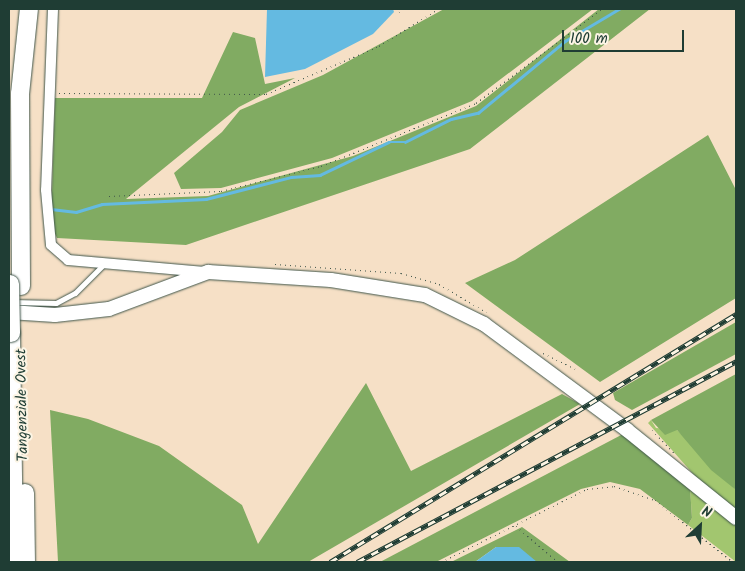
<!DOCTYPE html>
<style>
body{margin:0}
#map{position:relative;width:745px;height:571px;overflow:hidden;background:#f6e0c6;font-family:Kalam,sans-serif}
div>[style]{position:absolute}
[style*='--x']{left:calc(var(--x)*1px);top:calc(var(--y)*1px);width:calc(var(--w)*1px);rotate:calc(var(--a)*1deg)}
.green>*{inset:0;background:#a2c66f}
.forest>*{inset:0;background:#81ab62}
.water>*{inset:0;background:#64bae1}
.stream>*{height:2.5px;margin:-1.25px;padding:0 1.25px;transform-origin:1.25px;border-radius:1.25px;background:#64bae1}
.path>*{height:1px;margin-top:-0.5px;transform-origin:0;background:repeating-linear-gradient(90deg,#3f554a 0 1px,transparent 0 5px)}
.roads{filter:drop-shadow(0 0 1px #3f554a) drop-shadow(0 0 1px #3f554a)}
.lane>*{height:5px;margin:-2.5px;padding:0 2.5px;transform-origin:2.5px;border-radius:2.5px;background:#fff}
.street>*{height:10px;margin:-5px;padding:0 5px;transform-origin:5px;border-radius:5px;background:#fff}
.secondary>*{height:14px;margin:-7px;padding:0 7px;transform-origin:7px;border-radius:7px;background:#fff}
.highway>*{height:18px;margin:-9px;padding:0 9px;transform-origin:9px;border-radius:9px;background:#fff}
.rail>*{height:4.5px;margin-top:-2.25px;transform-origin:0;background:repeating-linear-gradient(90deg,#fcf5e5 0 8px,#1f3d34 0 16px);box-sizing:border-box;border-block:1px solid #1f3d34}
.bridges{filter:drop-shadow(0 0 1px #3f554a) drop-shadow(0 0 1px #3f554a)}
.highway-bridge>*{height:18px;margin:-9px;padding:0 9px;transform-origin:9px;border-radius:9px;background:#fff}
span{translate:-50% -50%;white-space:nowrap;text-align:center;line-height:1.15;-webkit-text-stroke:4px #fcf5e5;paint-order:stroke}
.street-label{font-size:15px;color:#1f3d34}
.frame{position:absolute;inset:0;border:10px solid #1f3d34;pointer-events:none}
.north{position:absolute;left:675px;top:501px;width:50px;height:50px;-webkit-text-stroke:4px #fcf5e5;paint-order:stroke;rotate:25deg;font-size:14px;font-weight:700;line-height:20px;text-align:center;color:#1f3d34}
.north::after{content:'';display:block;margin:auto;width:18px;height:22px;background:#1f3d34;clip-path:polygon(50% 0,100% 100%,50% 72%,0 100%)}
.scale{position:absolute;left:562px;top:30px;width:122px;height:22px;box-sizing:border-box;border:2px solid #1f3d34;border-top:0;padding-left:6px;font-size:15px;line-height:18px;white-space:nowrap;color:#1f3d34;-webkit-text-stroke:4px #fcf5e5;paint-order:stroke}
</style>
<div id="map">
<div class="green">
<div style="clip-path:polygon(651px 420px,656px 428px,677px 430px,736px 490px,736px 513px,695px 476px,648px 423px)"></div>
<div style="clip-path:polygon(690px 487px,736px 524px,736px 562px,688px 525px,692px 518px)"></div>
</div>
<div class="forest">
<div style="clip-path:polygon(444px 9px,593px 9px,472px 101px,332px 158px,221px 188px,181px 189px,174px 173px,222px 132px,240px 110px,323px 75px)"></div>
<div style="clip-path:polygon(599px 9px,650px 9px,470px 149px,186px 245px,57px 238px,51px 225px,55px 98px,202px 98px,233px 32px,255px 38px,265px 84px,295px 78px,239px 107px,126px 199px,208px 196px,353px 156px,476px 106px)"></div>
<div style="clip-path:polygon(708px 135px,736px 190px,736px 298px,600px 382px,465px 283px,515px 260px)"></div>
<div style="clip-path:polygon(736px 322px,736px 354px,632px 410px,615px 400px,613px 393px)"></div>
<div style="clip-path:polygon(736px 374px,736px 490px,711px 470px,677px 430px,665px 435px,651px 420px)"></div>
<div style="clip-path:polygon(366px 383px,411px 471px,562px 394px,580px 404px,308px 562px,58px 562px,50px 410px,88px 419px,159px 446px,242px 505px,258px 544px)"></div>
<div style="clip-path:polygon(625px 433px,690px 487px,692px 518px,688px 525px,640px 489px,610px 482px,581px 489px,436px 562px,380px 562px)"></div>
<div style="clip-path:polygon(522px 527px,570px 562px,537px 562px,496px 547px,475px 562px,451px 562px)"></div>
</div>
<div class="water">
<div style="clip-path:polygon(267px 9px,393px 9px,394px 12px,373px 34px,305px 69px,265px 77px)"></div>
<div style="clip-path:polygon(496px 547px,519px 547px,537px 562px,475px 562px)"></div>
</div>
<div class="stream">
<div style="--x:51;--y:209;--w:25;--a:7"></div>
<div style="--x:76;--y:212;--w:27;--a:-17"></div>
<div style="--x:102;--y:204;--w:104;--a:-2.8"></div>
<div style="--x:206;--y:199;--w:88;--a:-14.5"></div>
<div style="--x:291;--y:177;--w:29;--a:-4"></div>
<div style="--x:320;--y:175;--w:76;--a:-25.6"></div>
<div style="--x:389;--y:142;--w:16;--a:0"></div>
<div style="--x:405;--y:142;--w:51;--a:-26.6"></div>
<div style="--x:451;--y:119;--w:28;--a:-13"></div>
<div style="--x:478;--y:113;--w:113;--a:-39.6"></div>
<div style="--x:565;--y:41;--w:63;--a:-30.7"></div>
</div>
<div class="path">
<div style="--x:399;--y:12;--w:4;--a:-56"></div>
<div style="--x:59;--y:93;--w:207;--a:0.3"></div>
<div style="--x:266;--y:94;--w:123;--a:-23"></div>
<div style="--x:379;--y:46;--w:70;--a:-32.1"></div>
<div style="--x:109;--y:196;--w:112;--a:-2.6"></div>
<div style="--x:221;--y:191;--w:103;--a:-14"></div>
<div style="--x:321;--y:166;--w:167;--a:-22.1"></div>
<div style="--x:476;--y:103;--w:157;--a:-36.7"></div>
<div style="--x:275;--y:264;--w:126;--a:4.1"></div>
<div style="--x:401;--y:273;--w:40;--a:16"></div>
<div style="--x:439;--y:284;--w:55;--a:30.8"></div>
<div style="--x:543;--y:353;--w:39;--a:26"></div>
<div style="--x:652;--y:430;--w:33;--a:46"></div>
<div style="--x:516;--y:526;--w:55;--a:40.6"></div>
<div style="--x:441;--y:562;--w:163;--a:-26.6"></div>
<div style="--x:587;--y:489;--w:27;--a:-6"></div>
<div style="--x:614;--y:486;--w:43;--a:18.9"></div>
<div style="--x:655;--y:500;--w:100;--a:38.5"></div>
</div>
<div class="roads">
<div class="lane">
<div style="--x:12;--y:302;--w:44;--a:1.3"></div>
<div style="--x:56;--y:303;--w:21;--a:-28"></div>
<div style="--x:75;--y:293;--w:41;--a:-45"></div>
</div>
<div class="street">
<div style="--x:53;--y:9;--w:181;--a:92.2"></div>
<div style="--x:46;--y:190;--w:55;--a:84.8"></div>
<div style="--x:51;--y:245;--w:23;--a:41"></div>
<div style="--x:68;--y:260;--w:137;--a:5"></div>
</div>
<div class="secondary">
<div style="--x:9;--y:312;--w:46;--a:3.7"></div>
<div style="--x:55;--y:315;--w:54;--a:-6.3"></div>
<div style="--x:109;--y:309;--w:106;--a:-20.5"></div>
<div style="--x:208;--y:272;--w:123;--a:3.7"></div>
<div style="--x:331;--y:280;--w:95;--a:9.1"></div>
<div style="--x:425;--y:295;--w:66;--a:26.2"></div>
<div style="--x:484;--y:324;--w:178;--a:36.5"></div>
<div style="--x:627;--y:430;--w:140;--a:38.9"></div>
</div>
<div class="highway">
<div style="--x:21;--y:286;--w:192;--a:-90.3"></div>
<div style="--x:20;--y:94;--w:85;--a:-84"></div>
<div style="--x:11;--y:333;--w:229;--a:89.2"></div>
<div style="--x:25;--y:493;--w:69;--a:89.2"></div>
</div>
</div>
<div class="rail">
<div style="--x:330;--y:562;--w:476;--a:-31.4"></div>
<div style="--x:357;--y:562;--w:429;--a:-27.9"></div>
</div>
<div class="bridges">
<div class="highway-bridge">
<div style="--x:10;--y:284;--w:49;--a:88.8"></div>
</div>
</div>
<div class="street-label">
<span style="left:23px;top:405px;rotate:-91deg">Tangenziale Ovest</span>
</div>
<div class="frame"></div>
<div class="north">N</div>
<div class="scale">100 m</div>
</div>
